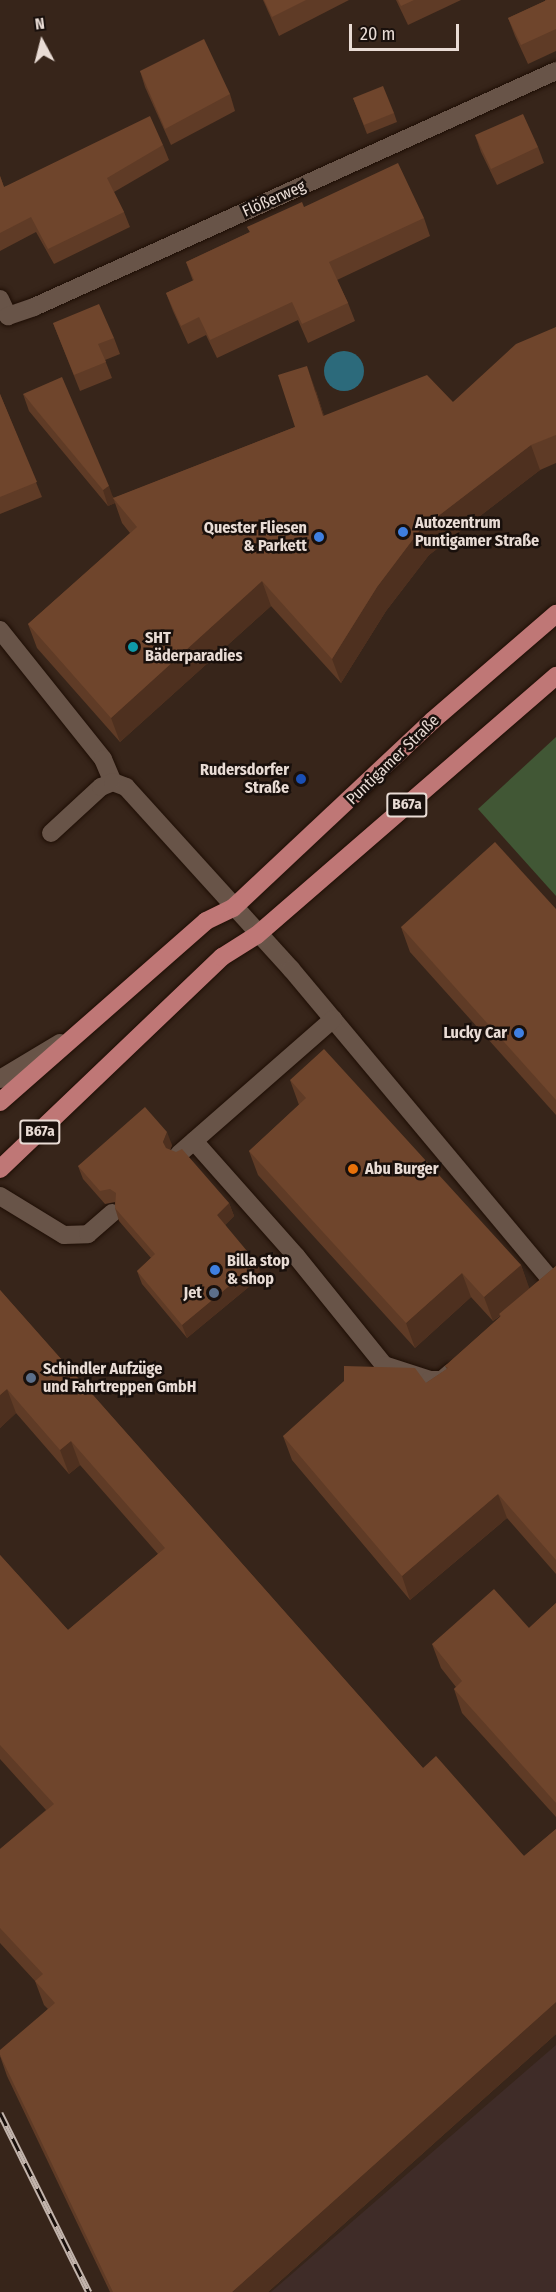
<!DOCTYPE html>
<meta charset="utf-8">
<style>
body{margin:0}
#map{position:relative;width:556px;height:2292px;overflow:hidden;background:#37251a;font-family:"Fira Sans Condensed",sans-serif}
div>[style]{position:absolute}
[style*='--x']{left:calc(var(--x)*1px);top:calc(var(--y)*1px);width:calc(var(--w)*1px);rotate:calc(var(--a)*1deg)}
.industrial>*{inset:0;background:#3f2c28}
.green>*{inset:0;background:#415735}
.water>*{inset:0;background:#2c6a7b}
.round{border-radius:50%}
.roads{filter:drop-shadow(0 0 2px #1e0e05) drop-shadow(0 0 2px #1e0e05)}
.lane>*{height:18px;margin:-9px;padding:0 9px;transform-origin:9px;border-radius:9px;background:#685448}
.street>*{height:18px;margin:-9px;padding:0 9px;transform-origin:9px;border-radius:9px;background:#685448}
.primary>*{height:18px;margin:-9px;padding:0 9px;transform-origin:9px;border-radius:9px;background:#bf7776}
.rail>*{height:7px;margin-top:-3.5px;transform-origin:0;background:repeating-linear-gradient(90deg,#19100c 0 14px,#c2b4ac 0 28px);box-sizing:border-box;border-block:2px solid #c2b4ac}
.wall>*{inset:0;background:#5f3b26}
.shaded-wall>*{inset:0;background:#4e301f}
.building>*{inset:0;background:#6f452c}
.dots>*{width:16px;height:16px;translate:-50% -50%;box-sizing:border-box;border:3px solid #19100c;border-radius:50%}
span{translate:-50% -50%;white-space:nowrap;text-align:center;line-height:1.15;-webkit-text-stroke:5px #19100c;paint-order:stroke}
.shield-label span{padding:2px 4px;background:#19100c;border:2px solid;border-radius:4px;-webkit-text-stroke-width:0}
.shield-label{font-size:15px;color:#e9dcd5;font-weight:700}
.street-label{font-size:16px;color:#e9dcd5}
.poi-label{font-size:16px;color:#e9dcd5;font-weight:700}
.left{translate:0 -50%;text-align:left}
.right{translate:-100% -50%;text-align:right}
.north{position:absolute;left:12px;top:12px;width:60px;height:60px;-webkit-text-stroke:4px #19100c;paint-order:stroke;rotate:353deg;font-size:16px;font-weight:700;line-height:24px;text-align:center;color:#e9dcd5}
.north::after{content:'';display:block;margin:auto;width:21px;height:27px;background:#e9dcd5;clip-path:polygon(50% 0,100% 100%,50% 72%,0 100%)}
.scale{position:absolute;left:349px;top:24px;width:110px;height:27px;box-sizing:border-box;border:3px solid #e9dcd5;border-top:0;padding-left:8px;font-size:18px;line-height:21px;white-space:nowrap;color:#e9dcd5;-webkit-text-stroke:4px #19100c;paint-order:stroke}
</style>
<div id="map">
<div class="industrial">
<div style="clip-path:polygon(556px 2045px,556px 2292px,271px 2292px)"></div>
</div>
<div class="green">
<div style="clip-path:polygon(556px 737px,556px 896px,478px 809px)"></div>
</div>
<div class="water">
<div class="round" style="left:324px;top:351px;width:40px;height:40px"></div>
</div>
<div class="roads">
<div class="lane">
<div style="--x:0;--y:630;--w:165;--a:51.4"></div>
<div style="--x:103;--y:759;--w:25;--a:67"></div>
<div style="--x:51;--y:833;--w:68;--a:-42.6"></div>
<div style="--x:101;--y:787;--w:13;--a:-23"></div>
<div style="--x:113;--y:782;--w:14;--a:21"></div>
<div style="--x:126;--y:787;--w:246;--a:47.8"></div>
<div style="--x:291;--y:969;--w:410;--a:50.1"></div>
<div style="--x:0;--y:1079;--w:70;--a:-31"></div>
<div style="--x:194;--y:1141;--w:154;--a:48.4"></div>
<div style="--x:296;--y:1256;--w:140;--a:51.1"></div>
<div style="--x:384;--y:1365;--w:48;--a:18.1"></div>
<div style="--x:430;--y:1380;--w:12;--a:0"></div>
<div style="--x:442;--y:1380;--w:11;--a:-41"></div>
<div style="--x:179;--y:1154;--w:205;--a:-41.2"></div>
<div style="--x:0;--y:1196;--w:75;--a:31.4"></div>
<div style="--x:64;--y:1235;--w:24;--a:-2"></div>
<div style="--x:88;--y:1234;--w:32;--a:-41"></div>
</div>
<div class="street">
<div style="--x:0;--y:299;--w:19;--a:65"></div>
<div style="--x:8;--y:316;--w:28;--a:-19"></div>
<div style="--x:34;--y:307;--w:573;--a:-24.33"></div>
</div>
<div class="primary">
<div style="--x:0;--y:1102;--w:274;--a:-41.3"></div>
<div style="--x:206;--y:921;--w:30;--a:-26"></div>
<div style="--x:233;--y:908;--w:273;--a:-43.2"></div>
<div style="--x:432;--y:721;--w:164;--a:-40.8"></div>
<div style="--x:0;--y:1169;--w:307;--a:-43.7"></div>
<div style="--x:222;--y:957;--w:41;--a:-32.2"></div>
<div style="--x:257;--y:935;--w:396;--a:-40.9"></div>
</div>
</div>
<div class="rail">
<div style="--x:0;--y:2113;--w:200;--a:63.6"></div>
</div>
<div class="wall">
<div style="clip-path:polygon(263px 0,349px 0,279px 36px)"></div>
<div style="clip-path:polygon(396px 0,461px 0,408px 25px)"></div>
<div style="clip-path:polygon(545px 0,556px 0,556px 51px,528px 64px,515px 36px,508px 18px,545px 1px)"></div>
<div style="clip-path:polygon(140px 71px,230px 94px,235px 111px,171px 145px,145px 87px)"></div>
<div style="clip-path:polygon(353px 98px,394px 113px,397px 122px,367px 134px)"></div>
<div style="clip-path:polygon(475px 135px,538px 147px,544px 163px,497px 185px,481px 152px)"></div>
<div style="clip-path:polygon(163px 145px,169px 160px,114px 192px,124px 212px,130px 227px,54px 264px,36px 232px,0 251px,0 176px,4px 187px)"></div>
<div style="clip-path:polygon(304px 207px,424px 218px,430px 236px,337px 280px,348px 303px,355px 321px,308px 343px,298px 320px,217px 358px,206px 335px,188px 344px,173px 311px,166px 293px,193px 281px,186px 262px,250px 232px,247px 227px)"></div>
<div style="clip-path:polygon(53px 323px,114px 338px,120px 354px,105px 360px,112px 378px,80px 391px)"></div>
<div style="clip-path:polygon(556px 327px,556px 463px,540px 470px,429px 555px,386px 611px,341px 683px,271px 606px,120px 742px,37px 648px,28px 624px,130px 533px,122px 523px,115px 503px,108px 506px,29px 411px,23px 394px,114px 498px,295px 427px,316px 391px,324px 416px,453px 402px)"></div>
<div style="clip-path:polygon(0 394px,42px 497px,0 514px)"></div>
<div style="clip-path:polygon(556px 909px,556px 1115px,410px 952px,401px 927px)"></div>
<div style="clip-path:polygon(290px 1080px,521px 1265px,529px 1289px,556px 1266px,556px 1574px,507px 1518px,410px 1600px,292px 1460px,283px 1436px,426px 1383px,447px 1369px,445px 1366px,500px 1317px,500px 1316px,493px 1321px,471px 1297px,415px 1348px,258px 1175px,249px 1151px,299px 1105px)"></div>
<div style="clip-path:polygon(172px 1145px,170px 1150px,229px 1203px,234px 1216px,225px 1225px,262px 1276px,187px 1338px,142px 1284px,137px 1271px,151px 1258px,119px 1221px,115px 1208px,115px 1202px,105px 1204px,83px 1179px,78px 1166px)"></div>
<div style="clip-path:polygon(0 1290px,423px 1768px,524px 1856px,556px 1829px,556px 2034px,268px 2292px,110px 2292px,7px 2076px,0 2056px,48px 2009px,44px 2005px,35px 1981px,0 1943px,0 1849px,46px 1810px,0 1759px,0 1555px,68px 1630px,158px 1554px,80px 1465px,69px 1474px,16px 1413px,0 1428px)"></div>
<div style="clip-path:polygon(556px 1603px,556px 1817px,462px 1713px,454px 1689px,456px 1687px,441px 1668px,432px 1644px,529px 1628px)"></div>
</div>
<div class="shaded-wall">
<div style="clip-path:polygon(307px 366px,316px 391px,332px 440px,323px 416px)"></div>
<div style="clip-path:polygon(531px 445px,540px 470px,429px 555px,386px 611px,341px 683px,332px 659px,377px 587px,420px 530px)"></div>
<div style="clip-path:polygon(109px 486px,115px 503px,108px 506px,103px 490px)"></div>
<div style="clip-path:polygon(262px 581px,271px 606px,120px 742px,111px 718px)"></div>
<div style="clip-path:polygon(167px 1132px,172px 1145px,168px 1156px,163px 1142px)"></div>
<div style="clip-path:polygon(229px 1203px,234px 1216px,222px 1228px,217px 1215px)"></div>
<div style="clip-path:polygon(257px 1263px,262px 1276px,187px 1338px,182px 1325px)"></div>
<div style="clip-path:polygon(521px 1265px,530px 1290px,493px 1321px,484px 1297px)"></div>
<div style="clip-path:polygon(462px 1273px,471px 1297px,415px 1348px,406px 1323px)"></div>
<div style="clip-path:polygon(7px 1389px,16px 1413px,0 1428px,0 1395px)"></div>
<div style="clip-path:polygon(71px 1441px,80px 1465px,69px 1474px,60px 1450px)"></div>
<div style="clip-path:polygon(498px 1494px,507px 1518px,410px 1600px,402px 1576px)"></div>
<div style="clip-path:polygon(556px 2002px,556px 2034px,268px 2292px,232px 2292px)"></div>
</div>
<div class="building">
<div style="clip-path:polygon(264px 0,306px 0,272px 17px)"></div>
<div style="clip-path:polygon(398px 0,414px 0,401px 6px)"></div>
<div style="clip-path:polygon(547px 0,556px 0,556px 29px,521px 45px,508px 18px)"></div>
<div style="clip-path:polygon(204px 39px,230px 94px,165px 129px,140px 71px)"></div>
<div style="clip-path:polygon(383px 86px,394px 113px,364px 125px,353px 98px)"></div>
<div style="clip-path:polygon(523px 114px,538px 147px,491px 169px,475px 135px)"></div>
<div style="clip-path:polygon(150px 116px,163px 145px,107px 178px,124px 212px,48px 249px,31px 217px,0 233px,0 176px,4px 187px)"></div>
<div style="clip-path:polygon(398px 163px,424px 218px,329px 262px,348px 303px,302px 324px,292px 302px,210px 340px,199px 317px,181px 326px,166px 293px,194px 280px,186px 262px,250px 232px,247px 227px,302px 202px,304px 207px)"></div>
<div style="clip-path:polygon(99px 304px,114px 338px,98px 344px,106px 362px,74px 375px,53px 323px)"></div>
<div style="clip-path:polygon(556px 327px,556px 435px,531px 445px,420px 530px,377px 587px,332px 659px,262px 581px,111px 718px,28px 624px,137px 527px,113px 498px,295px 427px,278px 375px,307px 366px,323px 416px,427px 375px,453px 402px,516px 344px)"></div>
<div style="clip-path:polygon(62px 377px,109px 486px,103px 490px,23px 394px)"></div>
<div style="clip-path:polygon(0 394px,37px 482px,0 497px)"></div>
<div style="clip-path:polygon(495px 842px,556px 909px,556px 1100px,401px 927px)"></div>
<div style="clip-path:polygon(324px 1049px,521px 1265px,484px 1297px,462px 1273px,406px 1323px,249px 1151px,306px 1098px,290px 1080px)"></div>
<div style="clip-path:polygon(145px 1107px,167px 1132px,163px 1142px,166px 1148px,176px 1152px,182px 1149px,229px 1203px,217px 1215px,257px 1263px,182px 1325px,137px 1271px,155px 1254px,115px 1208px,116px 1193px,110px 1189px,100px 1191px,78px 1166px)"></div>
<div style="clip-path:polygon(556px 1266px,556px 1560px,498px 1494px,402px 1576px,283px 1436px,344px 1381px,344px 1366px,415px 1368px,426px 1383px,448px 1368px,445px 1366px,501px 1316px,499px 1314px)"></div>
<div style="clip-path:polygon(0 1290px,423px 1768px,436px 1756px,524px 1856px,556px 1829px,556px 2002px,232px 2292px,113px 2292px,0 2055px,0 2050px,55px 2003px,35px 1981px,43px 1974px,0 1928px,0 1849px,54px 1804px,0 1745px,0 1555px,68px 1630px,165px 1548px,71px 1441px,60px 1450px,7px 1389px,0 1395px)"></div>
<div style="clip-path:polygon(494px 1589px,529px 1628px,556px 1603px,556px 1803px,454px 1689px,462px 1681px,432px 1644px)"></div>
</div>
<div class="dots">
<div style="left:403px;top:532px;background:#3f7fe0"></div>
<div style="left:319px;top:537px;background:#3f7fe0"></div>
<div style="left:133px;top:647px;background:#0f9aa8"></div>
<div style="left:301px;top:779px;background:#1a4fb4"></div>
<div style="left:519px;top:1033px;background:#3f7fe0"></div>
<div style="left:353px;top:1169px;background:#e8710a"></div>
<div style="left:215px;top:1270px;background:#3f7fe0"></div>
<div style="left:214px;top:1293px;background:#5c6f8a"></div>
<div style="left:31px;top:1378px;background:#5c6f8a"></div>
</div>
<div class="shield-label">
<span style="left:407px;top:805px">B67a</span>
<span style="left:40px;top:1132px">B67a</span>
</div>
<div class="street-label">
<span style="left:274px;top:199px;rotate:-24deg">Flößerweg</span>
<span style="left:393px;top:760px;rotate:-44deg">Puntigamer Straße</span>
</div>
<div class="poi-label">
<span class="left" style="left:415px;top:532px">Autozentrum<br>Puntigamer Straße</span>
<span class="right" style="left:307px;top:537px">Quester Fliesen<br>&amp; Parkett</span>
<span class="left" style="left:145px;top:647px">SHT<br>Bäderparadies</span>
<span class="right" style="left:289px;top:779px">Rudersdorfer<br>Straße</span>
<span class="right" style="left:507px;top:1033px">Lucky Car</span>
<span class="left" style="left:365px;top:1169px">Abu Burger</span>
<span class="left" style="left:227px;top:1270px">Billa stop<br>&amp; shop</span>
<span class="right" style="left:202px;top:1293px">Jet</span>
<span class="left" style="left:43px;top:1378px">Schindler Aufzüge<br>und Fahrtreppen GmbH</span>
</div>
<div class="north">N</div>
<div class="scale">20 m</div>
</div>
